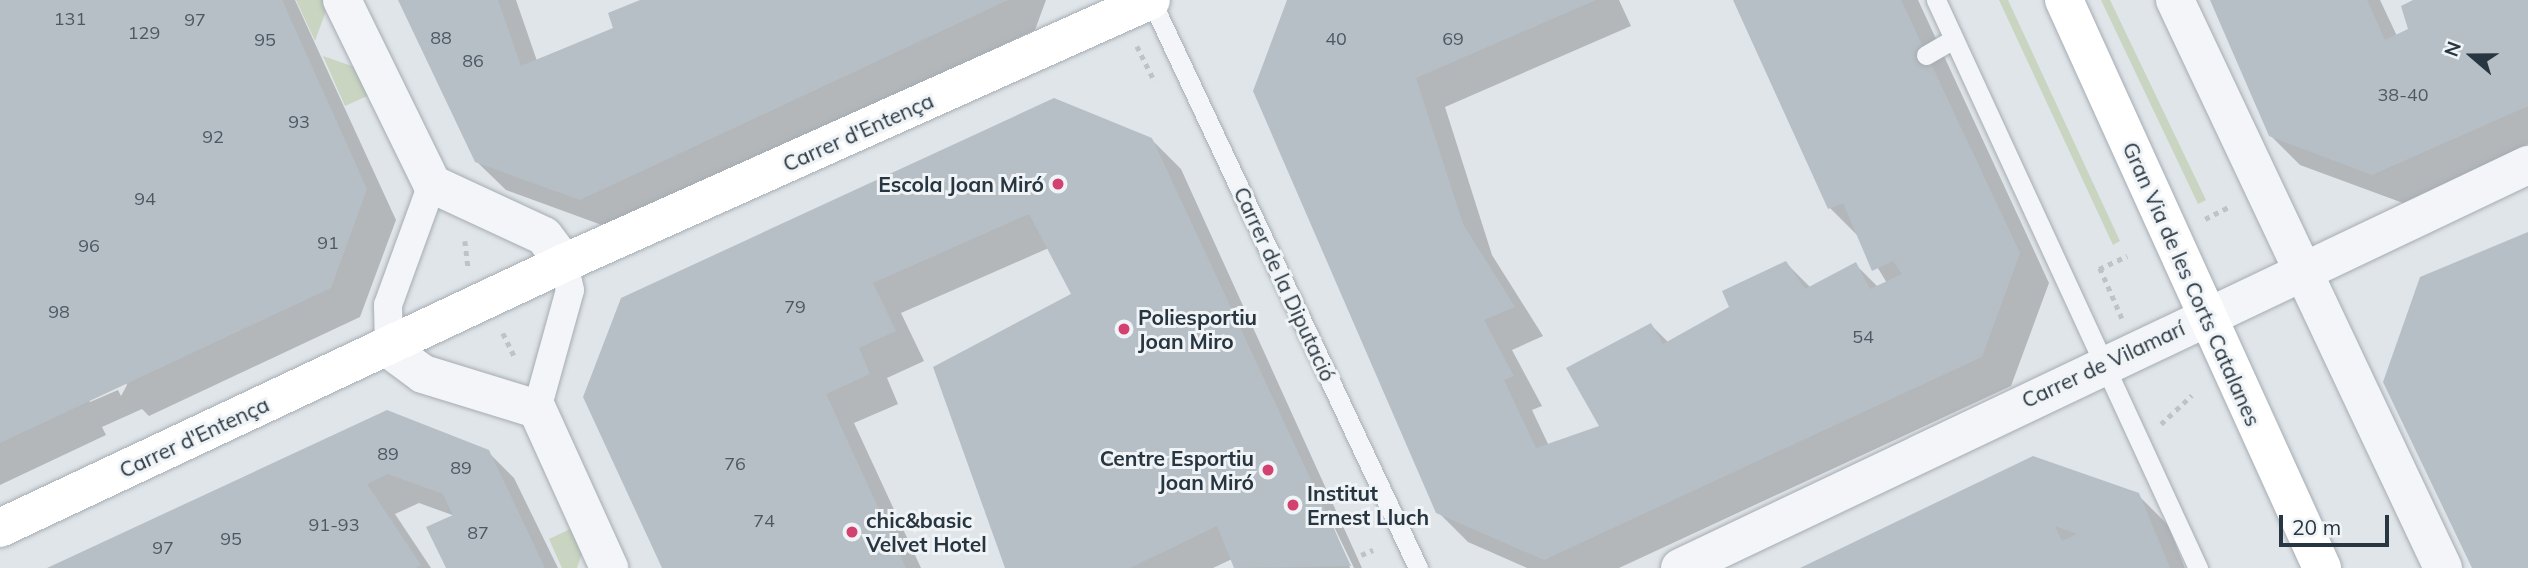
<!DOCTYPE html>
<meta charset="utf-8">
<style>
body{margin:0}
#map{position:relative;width:2528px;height:568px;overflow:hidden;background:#e0e5e9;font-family:Mulish,sans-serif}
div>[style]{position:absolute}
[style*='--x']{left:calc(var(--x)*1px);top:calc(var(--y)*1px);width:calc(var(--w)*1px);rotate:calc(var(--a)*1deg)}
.green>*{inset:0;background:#c9d4c1}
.shadow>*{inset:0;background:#0003}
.building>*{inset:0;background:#b7bfc6}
.path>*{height:4.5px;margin-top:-2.25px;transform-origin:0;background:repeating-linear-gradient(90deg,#bec3c8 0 5px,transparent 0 10px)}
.roads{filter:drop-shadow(0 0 2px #a5adb3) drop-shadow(0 0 2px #a5adb3)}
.service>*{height:19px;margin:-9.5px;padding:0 9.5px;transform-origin:9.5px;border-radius:9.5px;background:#f3f5f8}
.pedestrian>*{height:28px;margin:-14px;padding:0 14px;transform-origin:14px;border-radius:14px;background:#f3f5f8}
.minor>*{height:38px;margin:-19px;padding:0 19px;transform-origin:19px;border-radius:19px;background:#f3f5f8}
.secondary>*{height:38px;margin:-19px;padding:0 19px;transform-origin:19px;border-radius:19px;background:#fff}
.primary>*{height:38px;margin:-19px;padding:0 19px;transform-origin:19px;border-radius:19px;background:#fff}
.dots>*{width:19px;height:19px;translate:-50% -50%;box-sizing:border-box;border:4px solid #f0f4f7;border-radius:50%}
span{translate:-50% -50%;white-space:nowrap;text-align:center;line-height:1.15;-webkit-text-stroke:6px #f0f4f7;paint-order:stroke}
.number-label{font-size:18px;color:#4c5862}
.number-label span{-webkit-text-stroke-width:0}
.street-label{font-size:21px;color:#283641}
.poi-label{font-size:21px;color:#283641;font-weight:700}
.right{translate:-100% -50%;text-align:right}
.left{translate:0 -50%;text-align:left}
.north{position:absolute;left:2437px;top:21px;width:70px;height:70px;-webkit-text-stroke:5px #f0f4f7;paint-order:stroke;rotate:290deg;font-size:19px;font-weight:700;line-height:28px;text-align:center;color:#283641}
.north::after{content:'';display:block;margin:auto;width:24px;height:32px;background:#283641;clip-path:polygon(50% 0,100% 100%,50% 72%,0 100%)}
.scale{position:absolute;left:2279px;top:515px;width:110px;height:32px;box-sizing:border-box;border:4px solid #283641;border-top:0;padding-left:9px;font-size:21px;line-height:24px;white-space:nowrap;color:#283641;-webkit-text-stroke:5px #f0f4f7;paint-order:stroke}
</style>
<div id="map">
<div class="green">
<div style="clip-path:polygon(296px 0,330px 0,315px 41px)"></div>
<div style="clip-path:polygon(1999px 0,2008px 0,2120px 241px,2113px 245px)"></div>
<div style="clip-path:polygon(2101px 0,2110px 0,2206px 200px,2198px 204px)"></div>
<div style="clip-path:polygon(323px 56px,366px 71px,376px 92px,345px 106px)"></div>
<div style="clip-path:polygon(579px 525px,586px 542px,577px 568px,562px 568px,549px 539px)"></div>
</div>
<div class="shadow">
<div style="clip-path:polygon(0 0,295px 0,396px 220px,360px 317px,149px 416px,142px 409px,102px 427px,106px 435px,0 485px,0 136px,90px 402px,118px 390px,121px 396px,127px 385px,0 136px)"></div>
<div style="clip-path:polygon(400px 0,516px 0,537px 61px,615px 29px,645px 0,1046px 0,1035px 30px,610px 228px,506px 190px,476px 161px)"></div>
<div style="clip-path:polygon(1288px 0,1619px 0,1631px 26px,1445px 107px,1492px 255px,1543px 336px,1512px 350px,1542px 406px,1532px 410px,1549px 446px,1602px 427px,1651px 325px,1669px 343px,1731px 308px,1786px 263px,1811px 288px,1856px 265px,1878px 287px,1887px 283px,1859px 237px,1830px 208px,1735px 0,1918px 0,2049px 283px,2011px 386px,1619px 568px,1527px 568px,1468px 542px,1438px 512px)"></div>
<div style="clip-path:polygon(2211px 0,2380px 0,2397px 36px,2410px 30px,2417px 0,2528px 0,2528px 144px,2403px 203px,2300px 165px,2270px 135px)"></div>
<div style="clip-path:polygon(1151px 139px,1181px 169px,1362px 568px,1354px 568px,1328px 514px,1350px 568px,1235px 568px,1232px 559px,1213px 568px,1007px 568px,935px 368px,1074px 294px,1051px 247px,901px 313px,924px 361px,887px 378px,898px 404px,854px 423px,921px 568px,664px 568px,585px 397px)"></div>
<div style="clip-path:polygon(484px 448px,514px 478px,558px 568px,448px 568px,455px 516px,419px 503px,395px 514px,431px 568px,50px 568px,169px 512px)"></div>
<div style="clip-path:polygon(2138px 495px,2168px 525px,2185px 568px,1803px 568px)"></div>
</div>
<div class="building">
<div style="clip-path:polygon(0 0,282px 0,367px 189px,331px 288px,0 443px)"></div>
<div style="clip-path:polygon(398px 0,498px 0,521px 66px,613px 28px,608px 13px,640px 0,1008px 0,580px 200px,475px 162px)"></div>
<div style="clip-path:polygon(1287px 0,1596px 0,1416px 78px,1463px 224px,1515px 307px,1484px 320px,1514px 376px,1504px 380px,1536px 448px,1599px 426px,1566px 368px,1651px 323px,1663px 344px,1729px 307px,1722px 291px,1786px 261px,1805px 289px,1856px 262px,1870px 289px,1902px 274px,1893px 261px,1872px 271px,1843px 203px,1828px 209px,1733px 0,1901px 0,2020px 253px,1982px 357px,1544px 560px,1436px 513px,1253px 91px)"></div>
<div style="clip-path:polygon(2210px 0,2367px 0,2385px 40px,2408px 29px,2401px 6px,2413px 0,2528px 0,2528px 106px,2372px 175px,2269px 136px)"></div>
<div style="clip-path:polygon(1054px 98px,1152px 138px,1351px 566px,1234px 568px,1217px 526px,1130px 568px,1005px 568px,933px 367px,1071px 294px,1029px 214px,873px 283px,896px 331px,859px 348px,870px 374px,826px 394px,906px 568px,662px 568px,583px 397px,621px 298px)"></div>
<div style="clip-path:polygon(2528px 232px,2528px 568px,2472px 568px,2383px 382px,2420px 277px)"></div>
<div style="clip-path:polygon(387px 410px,489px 450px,545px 568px,446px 568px,426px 527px,453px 515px,443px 494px,388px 474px,367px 484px,421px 565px,415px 568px,47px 568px)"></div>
<div style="clip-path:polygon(evenodd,2033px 456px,2139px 493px,2170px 568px,1800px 568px,2033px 456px,2055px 526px,2077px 534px,2062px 541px,2055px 526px)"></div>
</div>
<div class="path">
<div style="--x:1137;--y:46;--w:40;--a:63.4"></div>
<div style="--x:2205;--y:219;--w:28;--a:-27"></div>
<div style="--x:465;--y:241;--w:26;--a:83"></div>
<div style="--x:2100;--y:268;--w:55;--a:66.3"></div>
<div style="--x:2099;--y:269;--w:31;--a:-25"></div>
<div style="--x:503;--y:333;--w:30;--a:64"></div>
<div style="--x:2161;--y:424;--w:42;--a:-43.1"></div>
<div style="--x:1361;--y:555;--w:13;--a:-23"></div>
</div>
<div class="roads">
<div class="service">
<div style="--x:1151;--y:0;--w:628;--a:64.82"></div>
<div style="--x:1936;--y:0;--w:626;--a:65.24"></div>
<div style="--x:1926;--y:55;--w:32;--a:-30"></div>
</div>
<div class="pedestrian">
<div style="--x:389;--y:349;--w:44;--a:-91.3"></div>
<div style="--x:388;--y:305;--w:129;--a:-70"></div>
<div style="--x:537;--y:409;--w:123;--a:-74.5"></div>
<div style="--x:570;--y:290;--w:28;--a:-103"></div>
</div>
<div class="minor">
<div style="--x:342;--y:0;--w:205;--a:63.9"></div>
<div style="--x:432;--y:184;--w:123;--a:24.9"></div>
<div style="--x:544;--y:236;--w:34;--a:53"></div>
<div style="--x:2175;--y:0;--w:628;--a:64.74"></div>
<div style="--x:389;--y:349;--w:42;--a:36.3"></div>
<div style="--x:423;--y:374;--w:119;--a:17.1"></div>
<div style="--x:537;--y:409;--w:175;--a:65.6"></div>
<div style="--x:1680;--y:568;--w:939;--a:-25.42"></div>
</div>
<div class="secondary">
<div style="--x:0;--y:528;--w:623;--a:-25.17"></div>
<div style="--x:564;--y:263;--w:643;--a:-24.13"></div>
</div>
<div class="primary">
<div style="--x:2064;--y:0;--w:624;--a:65.57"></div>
</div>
</div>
<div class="dots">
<div style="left:1058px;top:184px;background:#d24170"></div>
<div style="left:1124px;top:329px;background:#d24170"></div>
<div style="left:1268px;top:470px;background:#d24170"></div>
<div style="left:1293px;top:505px;background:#d24170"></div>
<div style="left:852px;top:532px;background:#d24170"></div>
</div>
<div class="number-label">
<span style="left:70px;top:19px">131</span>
<span style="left:195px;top:20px">97</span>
<span style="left:144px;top:33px">129</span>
<span style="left:441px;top:38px">88</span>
<span style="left:1336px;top:39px">40</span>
<span style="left:1453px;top:39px">69</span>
<span style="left:265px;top:40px">95</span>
<span style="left:473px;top:61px">86</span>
<span style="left:2403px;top:95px">38-40</span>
<span style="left:299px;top:122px">93</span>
<span style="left:213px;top:137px">92</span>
<span style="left:145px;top:199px">94</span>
<span style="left:328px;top:243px">91</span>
<span style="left:89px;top:246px">96</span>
<span style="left:795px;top:307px">79</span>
<span style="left:59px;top:312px">98</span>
<span style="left:1863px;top:337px">54</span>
<span style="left:388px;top:454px">89</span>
<span style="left:735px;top:464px">76</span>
<span style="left:461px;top:468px">89</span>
<span style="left:764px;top:521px">74</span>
<span style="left:334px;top:525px">91-93</span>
<span style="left:478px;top:533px">87</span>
<span style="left:231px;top:539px">95</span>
<span style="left:163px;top:548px">97</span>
</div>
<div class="street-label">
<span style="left:858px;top:132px;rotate:-24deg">Carrer d'Entença</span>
<span style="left:1285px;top:284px;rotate:65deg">Carrer de la Diputació</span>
<span style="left:2192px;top:284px;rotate:66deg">Gran Via de les Corts Catalanes</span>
<span style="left:2103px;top:364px;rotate:-25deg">Carrer de Vilamarí</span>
<span style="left:194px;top:437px;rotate:-25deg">Carrer d'Entença</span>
</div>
<div class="poi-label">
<span class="right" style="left:1044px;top:184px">Escola Joan Miró</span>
<span class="left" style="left:1138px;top:329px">Poliesportiu<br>Joan Miro</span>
<span class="right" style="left:1254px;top:470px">Centre Esportiu<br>Joan Miró</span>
<span class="left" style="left:1307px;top:505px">Institut<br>Ernest Lluch</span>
<span class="left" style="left:866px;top:532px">chic&amp;basic<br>Velvet Hotel</span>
</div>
<div class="north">N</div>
<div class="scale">20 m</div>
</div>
